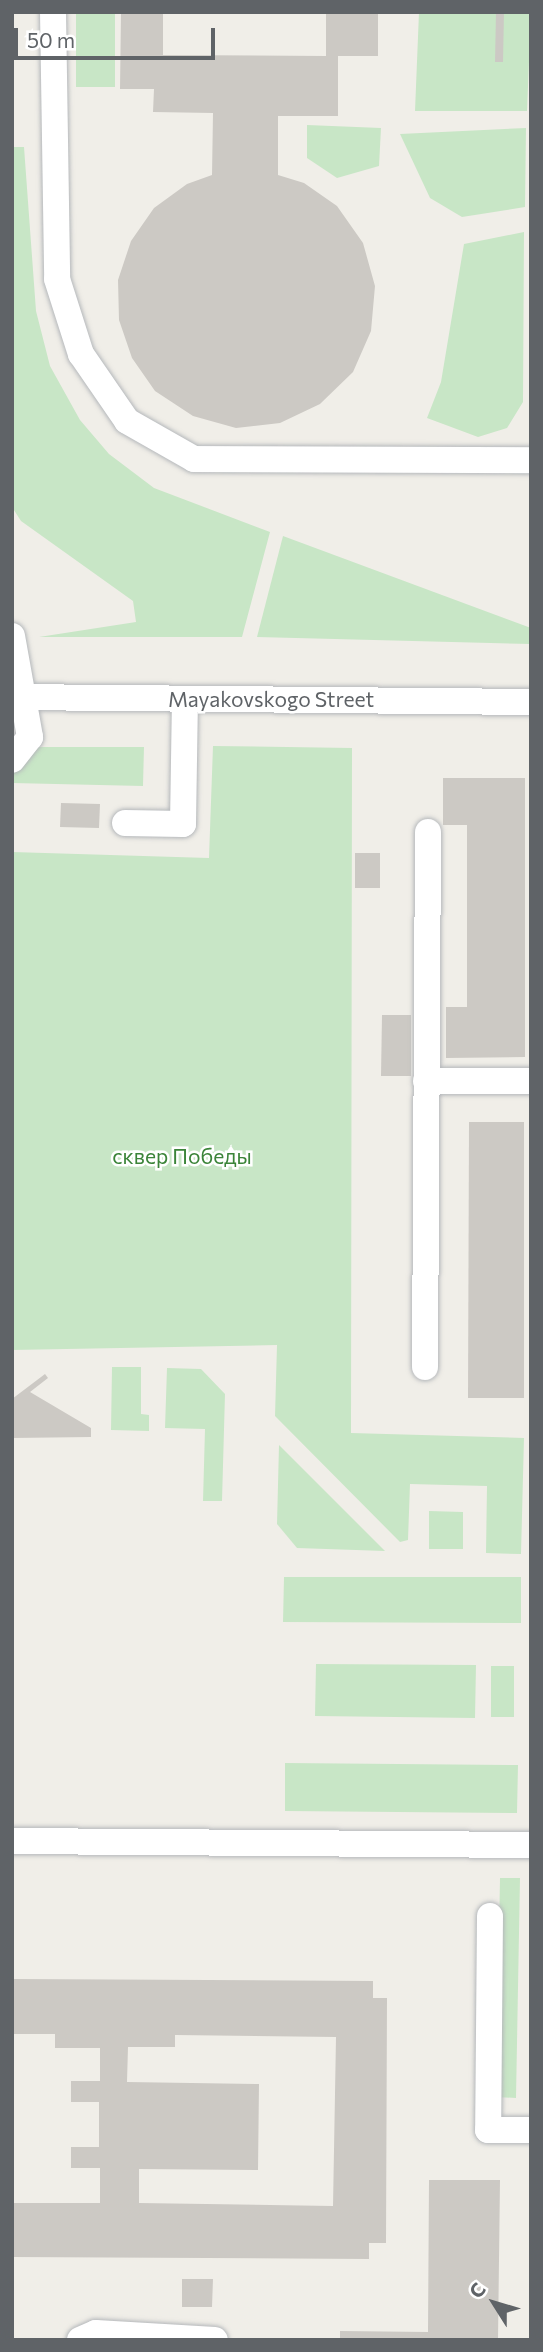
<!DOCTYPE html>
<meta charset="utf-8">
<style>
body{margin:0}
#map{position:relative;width:543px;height:2352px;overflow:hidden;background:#f0eee8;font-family:Commissioner,sans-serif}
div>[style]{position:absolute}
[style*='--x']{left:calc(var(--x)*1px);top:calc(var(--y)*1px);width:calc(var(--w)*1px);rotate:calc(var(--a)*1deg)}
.green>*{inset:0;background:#c8e6c6}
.building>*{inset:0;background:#ccc9c4}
.roads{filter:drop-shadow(0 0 2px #b5b8bb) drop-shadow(0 0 2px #b5b8bb)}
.minor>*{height:26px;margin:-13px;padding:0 13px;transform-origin:13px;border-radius:13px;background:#fff}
span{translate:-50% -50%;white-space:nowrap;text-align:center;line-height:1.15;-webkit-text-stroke:5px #fff;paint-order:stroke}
.street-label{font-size:21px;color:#5f6367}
.park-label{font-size:21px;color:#3b8439}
.frame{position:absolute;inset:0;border:14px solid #5f6367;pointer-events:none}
.north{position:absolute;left:459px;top:2268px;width:70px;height:70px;-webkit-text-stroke:5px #fff;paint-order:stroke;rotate:307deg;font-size:19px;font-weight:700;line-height:28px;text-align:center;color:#5f6367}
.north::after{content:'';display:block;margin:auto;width:24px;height:32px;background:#5f6367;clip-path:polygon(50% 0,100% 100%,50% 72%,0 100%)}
.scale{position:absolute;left:14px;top:28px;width:201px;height:32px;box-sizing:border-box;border:4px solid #5f6367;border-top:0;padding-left:9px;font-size:21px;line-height:24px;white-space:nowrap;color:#5f6367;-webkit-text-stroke:5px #fff;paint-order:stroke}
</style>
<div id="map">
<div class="green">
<div style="clip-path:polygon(76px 12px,115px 12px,115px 87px,76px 87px)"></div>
<div style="clip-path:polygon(419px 12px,531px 12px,527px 111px,415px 111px)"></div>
<div style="clip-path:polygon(307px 125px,381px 128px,379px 166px,337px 178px,307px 158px)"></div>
<div style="clip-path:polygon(526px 128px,525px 207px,462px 217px,430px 198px,400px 134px)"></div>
<div style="clip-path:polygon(12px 147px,24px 147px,36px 311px,50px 366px,80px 420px,109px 454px,154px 488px,270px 532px,242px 637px,39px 637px,136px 622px,133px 601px,21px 521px,12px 507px)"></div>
<div style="clip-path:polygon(524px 232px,523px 402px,507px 428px,478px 437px,427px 418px,441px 382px,464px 244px)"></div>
<div style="clip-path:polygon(283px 536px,531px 628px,531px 644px,257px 637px)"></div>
<div style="clip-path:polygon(213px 746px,352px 748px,351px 1433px,524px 1438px,521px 1554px,486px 1553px,487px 1486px,410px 1484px,408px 1540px,400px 1542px,275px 1416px,277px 1345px,12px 1350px,12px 852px,209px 858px)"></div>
<div style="clip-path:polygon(12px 747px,144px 747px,143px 786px,12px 783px)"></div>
<div style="clip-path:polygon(112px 1367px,141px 1367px,141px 1414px,149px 1415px,149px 1431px,111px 1430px)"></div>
<div style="clip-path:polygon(167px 1368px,201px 1369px,225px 1394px,222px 1501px,203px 1501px,205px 1429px,165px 1428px)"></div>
<div style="clip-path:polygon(279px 1445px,385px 1551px,297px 1548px,277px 1524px)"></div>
<div style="clip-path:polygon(429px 1511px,463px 1512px,463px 1549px,429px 1549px)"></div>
<div style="clip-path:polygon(284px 1577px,521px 1577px,521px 1623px,283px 1622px)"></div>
<div style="clip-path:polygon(316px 1664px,476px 1665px,475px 1718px,315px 1716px)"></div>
<div style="clip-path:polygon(491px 1666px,514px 1666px,514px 1717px,491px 1717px)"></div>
<div style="clip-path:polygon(285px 1763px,518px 1765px,517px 1813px,285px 1811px)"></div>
<div style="clip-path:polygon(500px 1878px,520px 1878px,516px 2098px,496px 2097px)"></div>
</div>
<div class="building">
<div style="clip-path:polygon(121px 12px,163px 12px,163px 55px,326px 56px,326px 12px,378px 12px,378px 56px,338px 56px,338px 116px,278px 116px,278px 175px,304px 183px,337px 206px,363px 243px,375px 286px,371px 331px,353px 372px,320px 404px,280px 423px,236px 428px,193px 416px,155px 391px,132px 358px,119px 320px,118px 280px,131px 241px,154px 208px,187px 184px,212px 175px,213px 113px,153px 112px,154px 89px,120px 89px)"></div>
<div style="clip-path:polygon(496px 12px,504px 12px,503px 62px,495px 62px)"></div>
<div style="clip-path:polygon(443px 778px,525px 778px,525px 1057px,446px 1058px,446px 1007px,467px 1007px,467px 825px,443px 825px)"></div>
<div style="clip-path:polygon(61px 803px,100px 804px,99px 828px,60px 827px)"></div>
<div style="clip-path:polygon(355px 853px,380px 853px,380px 888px,355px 888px)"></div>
<div style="clip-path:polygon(382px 1015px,411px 1015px,411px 1076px,381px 1076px)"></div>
<div style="clip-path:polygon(469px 1122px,524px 1122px,524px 1398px,468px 1398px)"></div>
<div style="clip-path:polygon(45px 1374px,48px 1378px,30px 1392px,91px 1428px,91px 1437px,12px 1438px,12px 1399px)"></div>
<div style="clip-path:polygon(evenodd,12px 1979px,373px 1981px,373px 1998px,387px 1998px,386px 2243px,369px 2243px,369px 2259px,12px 2257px,12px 2203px,100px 2203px,100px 2168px,71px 2168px,71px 2147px,99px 2147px,99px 2102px,71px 2102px,71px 2081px,100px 2081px,100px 2048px,55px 2048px,55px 2034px,12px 2034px,12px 1979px,175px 2035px,336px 2037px,333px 2206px,139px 2203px,139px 2169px,258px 2170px,259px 2084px,127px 2082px,128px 2047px,175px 2047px,175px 2035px)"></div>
<div style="clip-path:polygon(429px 2180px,500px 2180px,498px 2340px,340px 2340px,340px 2331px,428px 2332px)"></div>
<div style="clip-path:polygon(182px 2279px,213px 2279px,212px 2307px,182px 2307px)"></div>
</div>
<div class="roads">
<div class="minor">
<div style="--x:53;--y:12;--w:267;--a:89.1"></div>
<div style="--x:57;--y:279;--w:79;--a:72.3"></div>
<div style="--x:81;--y:354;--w:81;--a:55.5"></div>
<div style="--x:127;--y:421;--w:77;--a:29.6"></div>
<div style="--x:194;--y:459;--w:337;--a:0.2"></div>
<div style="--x:12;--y:636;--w:103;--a:79.9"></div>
<div style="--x:30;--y:737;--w:29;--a:128"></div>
<div style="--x:12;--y:697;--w:519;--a:0.55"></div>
<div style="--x:125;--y:823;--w:58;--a:1"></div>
<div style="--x:183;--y:824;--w:125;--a:-89.1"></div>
<div style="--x:426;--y:1081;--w:105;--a:0"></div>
<div style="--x:425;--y:1367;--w:535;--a:-89.68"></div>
<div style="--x:12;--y:1841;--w:519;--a:0.44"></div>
<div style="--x:490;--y:1916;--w:214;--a:90.5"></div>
<div style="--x:488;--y:2130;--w:43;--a:0"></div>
<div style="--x:80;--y:2340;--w:17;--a:-24"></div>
<div style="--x:96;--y:2333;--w:119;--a:3.4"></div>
</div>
</div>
<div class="street-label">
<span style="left:271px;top:699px">Mayakovskogo Street</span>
</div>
<div class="park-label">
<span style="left:182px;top:1156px">сквер Победы</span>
</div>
<div class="frame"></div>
<div class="north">С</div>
<div class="scale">50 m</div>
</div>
